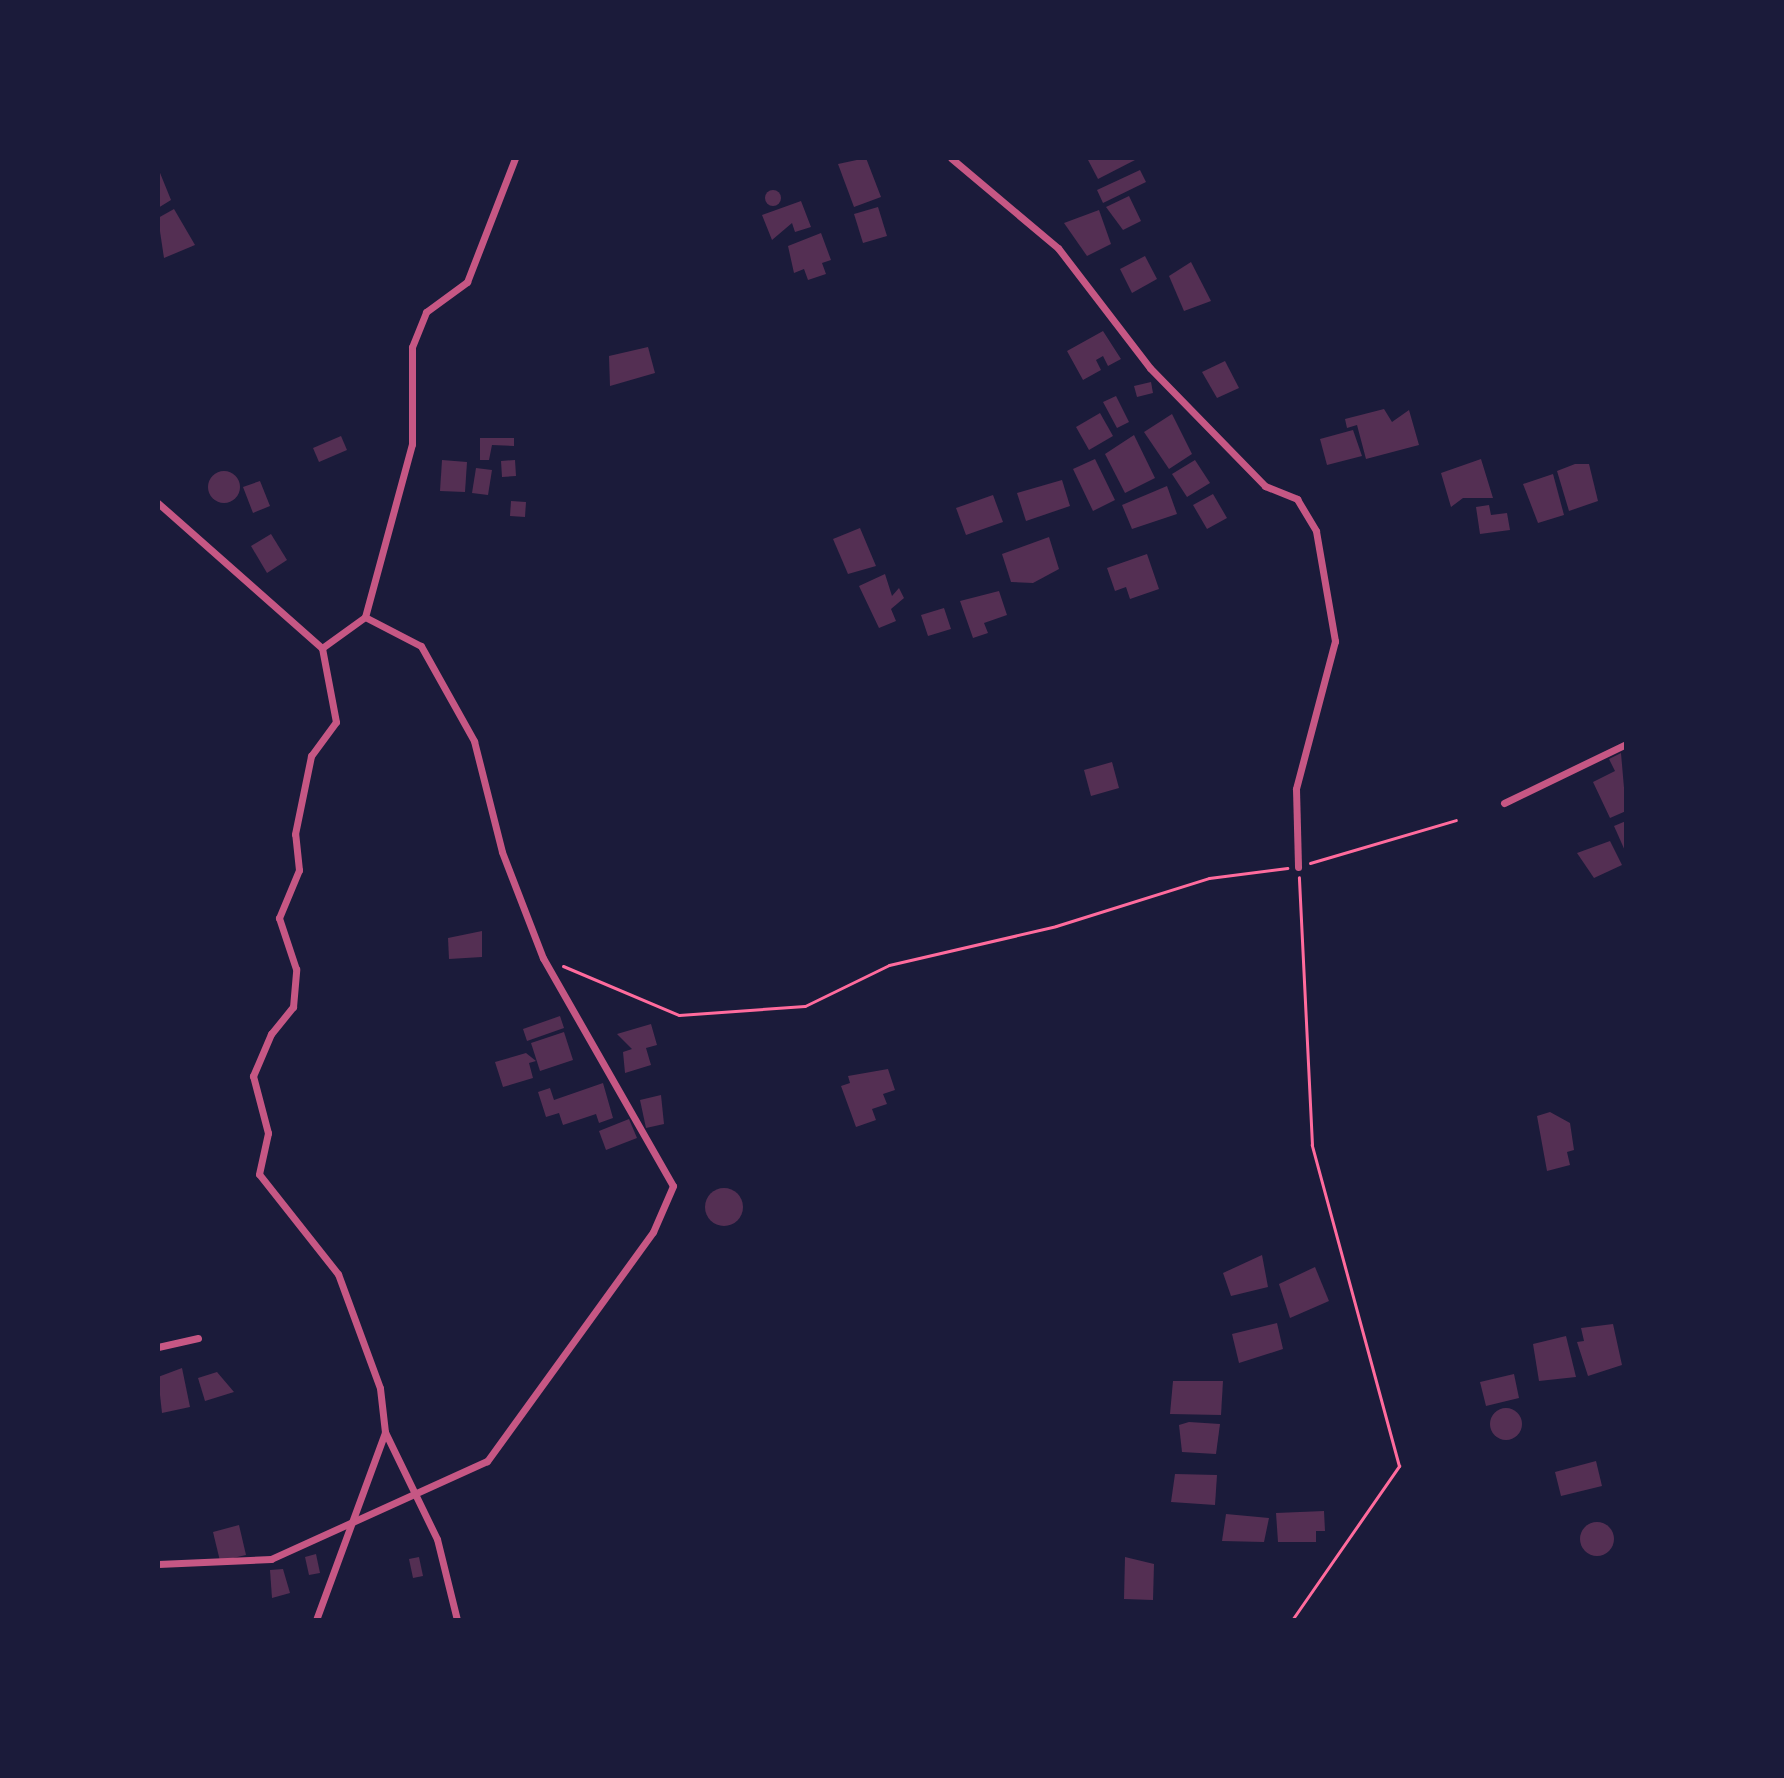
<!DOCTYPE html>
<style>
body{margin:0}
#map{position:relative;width:1784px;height:1778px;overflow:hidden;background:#1b1b3a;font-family:"Alegreya Sans",sans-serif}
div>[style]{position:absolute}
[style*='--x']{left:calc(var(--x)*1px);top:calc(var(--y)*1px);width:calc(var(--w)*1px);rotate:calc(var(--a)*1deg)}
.building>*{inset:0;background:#542f53}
.round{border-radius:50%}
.path>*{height:3px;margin:-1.5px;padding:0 1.5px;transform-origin:1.5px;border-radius:1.5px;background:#ff6b9d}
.minor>*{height:7px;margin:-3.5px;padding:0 3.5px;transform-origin:3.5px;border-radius:3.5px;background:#c65784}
span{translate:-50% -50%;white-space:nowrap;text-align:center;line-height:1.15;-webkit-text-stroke:8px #1b1b3a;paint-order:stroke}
.frame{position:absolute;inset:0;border:160px solid #1b1b3a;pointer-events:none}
</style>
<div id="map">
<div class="building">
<div style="clip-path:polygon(866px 158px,881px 197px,854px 207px,838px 164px)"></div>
<div style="clip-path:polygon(1087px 158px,1134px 158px,1135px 160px,1098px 179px)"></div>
<div style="clip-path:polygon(158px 168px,171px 200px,158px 208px)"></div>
<div style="clip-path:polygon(1140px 170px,1146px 182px,1103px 203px,1097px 190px)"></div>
<div class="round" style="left:765px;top:190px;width:16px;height:16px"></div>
<div style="clip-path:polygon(1129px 196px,1141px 221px,1123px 230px,1106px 207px)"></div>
<div style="clip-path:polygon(801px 201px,811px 227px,795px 232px,792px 223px,772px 240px,762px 215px)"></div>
<div style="clip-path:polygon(878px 207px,887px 236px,863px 243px,854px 214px)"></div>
<div style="clip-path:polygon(174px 209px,195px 245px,164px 258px,158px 218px)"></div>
<div style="clip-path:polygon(1099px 210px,1111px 244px,1087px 256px,1064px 223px)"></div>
<div style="clip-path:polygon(821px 233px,831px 260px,822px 263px,826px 274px,808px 280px,804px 269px,794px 273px,788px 246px)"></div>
<div style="clip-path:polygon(1145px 256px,1157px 279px,1132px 293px,1120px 269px)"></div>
<div style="clip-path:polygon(1191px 262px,1211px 301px,1184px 311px,1169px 276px)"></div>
<div style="clip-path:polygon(1103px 331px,1121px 359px,1108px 366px,1103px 356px,1096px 360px,1101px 370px,1083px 380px,1067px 351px)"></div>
<div style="clip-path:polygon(648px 347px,655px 373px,610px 386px,609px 356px)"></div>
<div style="clip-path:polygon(1225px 361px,1239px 388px,1217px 398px,1202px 372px)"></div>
<div style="clip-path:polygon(1151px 382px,1153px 393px,1137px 397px,1134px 386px)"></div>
<div style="clip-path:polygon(1116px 396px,1129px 422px,1117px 428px,1103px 402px)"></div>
<div style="clip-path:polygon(1384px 409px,1392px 422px,1409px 410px,1419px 445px,1366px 459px,1357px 425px,1347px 428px,1345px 419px)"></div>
<div style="clip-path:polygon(1100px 413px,1113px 436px,1089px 450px,1076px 427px)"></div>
<div style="clip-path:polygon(1172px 414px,1192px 454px,1169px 469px,1144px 432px)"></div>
<div style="clip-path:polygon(1353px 430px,1362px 456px,1327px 465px,1320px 439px)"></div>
<div style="clip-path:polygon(1134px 435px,1155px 478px,1125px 493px,1105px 454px)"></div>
<div style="clip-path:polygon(341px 436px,347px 450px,319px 462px,313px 448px)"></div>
<div style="clip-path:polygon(480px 438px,514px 438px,514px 446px,492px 445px,489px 460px,480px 460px)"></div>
<div style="clip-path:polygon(1095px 459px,1115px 500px,1093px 511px,1073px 469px)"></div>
<div style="clip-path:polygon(1481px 459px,1493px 498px,1463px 498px,1451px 507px,1441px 473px)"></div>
<div style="clip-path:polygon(442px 460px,467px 462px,465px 492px,440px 491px)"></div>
<div style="clip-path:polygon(515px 460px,516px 476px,502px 477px,501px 461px)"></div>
<div style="clip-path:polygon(1195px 460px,1210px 483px,1187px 497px,1172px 474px)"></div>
<div style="clip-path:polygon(1575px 464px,1589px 464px,1598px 501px,1569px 511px,1557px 471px)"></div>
<div style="clip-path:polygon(476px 468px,492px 470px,488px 495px,472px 493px)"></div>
<div class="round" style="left:208px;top:471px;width:32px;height:32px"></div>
<div style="clip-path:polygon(1553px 474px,1564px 515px,1538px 523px,1523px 484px)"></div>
<div style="clip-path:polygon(1062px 480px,1070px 506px,1026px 521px,1017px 493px)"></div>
<div style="clip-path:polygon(260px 481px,270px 506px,253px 513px,243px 487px)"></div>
<div style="clip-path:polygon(1167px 486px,1177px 514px,1132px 529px,1122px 505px)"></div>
<div style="clip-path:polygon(1213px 494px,1227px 518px,1207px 529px,1193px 505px)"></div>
<div style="clip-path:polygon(993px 495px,1003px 522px,966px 535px,956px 508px)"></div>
<div style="clip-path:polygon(511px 501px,526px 502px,525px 517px,510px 516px)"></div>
<div style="clip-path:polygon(1489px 505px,1491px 515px,1507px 513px,1510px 530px,1480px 534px,1476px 507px)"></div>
<div style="clip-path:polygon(860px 528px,876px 566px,848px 574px,833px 539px)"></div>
<div style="clip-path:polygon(271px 534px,287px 560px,267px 573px,251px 546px)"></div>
<div style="clip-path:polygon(1049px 537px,1059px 569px,1033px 583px,1011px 582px,1002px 554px)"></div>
<div style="clip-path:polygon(1147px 554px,1159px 589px,1130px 599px,1126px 587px,1115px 591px,1107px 568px)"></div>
<div style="clip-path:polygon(885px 574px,892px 596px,899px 588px,904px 598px,891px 609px,896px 621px,879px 628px,859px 586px)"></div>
<div style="clip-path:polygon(999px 591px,1007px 615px,984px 623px,988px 633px,973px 638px,960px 601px)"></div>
<div style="clip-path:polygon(944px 608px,951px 629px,928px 636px,921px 615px)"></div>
<div style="clip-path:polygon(1621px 753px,1626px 811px,1610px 818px,1593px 782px,1615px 771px,1609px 759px)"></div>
<div style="clip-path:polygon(1112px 762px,1119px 788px,1091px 796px,1084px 770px)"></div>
<div style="clip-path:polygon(1626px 821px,1626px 853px,1614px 826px)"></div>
<div style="clip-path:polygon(1610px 841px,1622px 865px,1594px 878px,1577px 853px)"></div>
<div style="clip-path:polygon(482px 931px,482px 957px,449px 959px,448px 938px)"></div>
<div style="clip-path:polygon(560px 1016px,564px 1028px,527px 1041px,523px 1029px)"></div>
<div style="clip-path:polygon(651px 1024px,657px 1045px,646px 1048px,651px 1065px,625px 1073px,623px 1052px,632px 1049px,617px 1034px)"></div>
<div style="clip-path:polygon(564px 1032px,573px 1060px,540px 1071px,531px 1043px)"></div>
<div style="clip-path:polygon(526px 1053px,536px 1061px,529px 1063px,533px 1078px,503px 1087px,495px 1062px)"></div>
<div style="clip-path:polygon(888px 1069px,895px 1090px,883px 1094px,887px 1104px,872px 1109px,876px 1120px,856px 1127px,841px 1086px,850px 1083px,848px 1076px)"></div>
<div style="clip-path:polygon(603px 1083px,613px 1118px,599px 1123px,596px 1114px,563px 1125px,559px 1113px,546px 1117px,538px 1092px,550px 1088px,554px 1100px)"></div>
<div style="clip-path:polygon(661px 1095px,664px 1124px,646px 1128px,640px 1100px)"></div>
<div style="clip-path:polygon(1550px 1112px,1570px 1123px,1574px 1150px,1567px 1152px,1570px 1165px,1547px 1171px,1537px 1116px)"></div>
<div style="clip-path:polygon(629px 1119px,637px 1138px,606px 1150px,599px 1131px)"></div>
<div class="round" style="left:705px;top:1188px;width:38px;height:38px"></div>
<div style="clip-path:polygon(1262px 1255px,1268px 1287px,1231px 1296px,1223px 1273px)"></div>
<div style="clip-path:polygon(1315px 1267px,1329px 1301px,1290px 1318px,1279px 1284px)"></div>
<div style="clip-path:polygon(1277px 1323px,1283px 1349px,1239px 1363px,1232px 1334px)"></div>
<div style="clip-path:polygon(1613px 1324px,1622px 1365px,1588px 1376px,1577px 1342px,1584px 1341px,1581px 1328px)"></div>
<div style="clip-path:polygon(1566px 1336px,1576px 1377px,1539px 1381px,1533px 1344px)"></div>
<div style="clip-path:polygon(182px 1368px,190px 1407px,162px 1413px,158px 1377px)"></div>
<div style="clip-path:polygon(217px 1372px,234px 1392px,205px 1401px,198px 1378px)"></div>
<div style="clip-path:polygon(1514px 1374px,1519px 1398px,1486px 1406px,1480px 1382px)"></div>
<div style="clip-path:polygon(1173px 1381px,1223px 1381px,1221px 1415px,1170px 1414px)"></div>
<div class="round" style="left:1490px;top:1408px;width:32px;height:32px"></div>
<div style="clip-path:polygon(1189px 1422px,1220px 1424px,1216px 1454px,1182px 1452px,1179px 1425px)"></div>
<div style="clip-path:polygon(1596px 1461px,1602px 1486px,1561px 1496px,1555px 1472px)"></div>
<div style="clip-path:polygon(1175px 1474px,1217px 1475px,1215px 1505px,1171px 1502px)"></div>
<div style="clip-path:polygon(1324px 1511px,1325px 1531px,1316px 1531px,1316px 1542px,1278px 1542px,1276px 1513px)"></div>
<div style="clip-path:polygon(1226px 1514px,1269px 1518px,1264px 1542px,1222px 1541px)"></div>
<div class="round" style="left:1580px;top:1522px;width:34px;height:34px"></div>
<div style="clip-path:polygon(239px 1525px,246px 1555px,220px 1561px,213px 1532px)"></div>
<div style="clip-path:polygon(316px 1554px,320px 1573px,309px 1575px,305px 1557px)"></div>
<div style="clip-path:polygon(419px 1557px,423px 1576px,413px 1578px,409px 1559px)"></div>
<div style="clip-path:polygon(1125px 1557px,1154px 1564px,1153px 1600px,1124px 1599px)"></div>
<div style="clip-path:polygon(283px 1569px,290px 1593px,272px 1598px,270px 1570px)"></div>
</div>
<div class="path">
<div style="--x:1310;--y:863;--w:152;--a:-16.4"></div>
<div style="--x:563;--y:966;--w:126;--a:22.9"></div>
<div style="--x:679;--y:1015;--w:126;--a:-4.1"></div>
<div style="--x:805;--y:1006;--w:93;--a:-26"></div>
<div style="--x:889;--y:965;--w:171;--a:-13.1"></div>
<div style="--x:1056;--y:926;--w:160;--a:-17.4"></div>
<div style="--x:1209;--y:878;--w:79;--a:-7.3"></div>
<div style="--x:1292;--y:1620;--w:188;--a:-55.2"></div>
<div style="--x:1399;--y:1466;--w:333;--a:-105.2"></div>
<div style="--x:1312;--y:1145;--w:268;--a:-92.8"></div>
</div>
<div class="minor">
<div style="--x:951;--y:158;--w:140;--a:40.1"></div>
<div style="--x:1058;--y:248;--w:151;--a:52.5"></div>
<div style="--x:1150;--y:368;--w:165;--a:45.7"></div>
<div style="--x:1265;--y:486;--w:35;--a:22"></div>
<div style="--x:1297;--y:499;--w:37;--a:59"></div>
<div style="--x:1316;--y:531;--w:112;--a:80.2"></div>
<div style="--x:1335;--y:641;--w:153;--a:104.8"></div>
<div style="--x:1296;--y:789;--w:78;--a:88.5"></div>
<div style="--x:158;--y:503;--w:219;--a:41.5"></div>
<div style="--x:322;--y:648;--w:53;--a:-35.8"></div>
<div style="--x:365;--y:617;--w:63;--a:27.4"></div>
<div style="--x:421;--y:646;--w:109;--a:60.8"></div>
<div style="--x:474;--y:741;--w:114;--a:75.8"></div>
<div style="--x:502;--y:852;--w:114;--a:68.9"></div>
<div style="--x:543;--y:958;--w:262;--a:60.3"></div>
<div style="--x:673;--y:1186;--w:50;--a:113.5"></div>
<div style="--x:653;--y:1232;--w:283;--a:125.9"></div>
<div style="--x:487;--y:1461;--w:237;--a:155.6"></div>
<div style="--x:271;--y:1559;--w:113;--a:177.5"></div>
<div style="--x:365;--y:617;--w:179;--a:-74.8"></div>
<div style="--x:412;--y:444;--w:97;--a:-90"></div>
<div style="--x:412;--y:347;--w:38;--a:-68"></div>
<div style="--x:426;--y:312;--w:51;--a:-36.2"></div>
<div style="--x:467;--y:282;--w:133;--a:-68.8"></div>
<div style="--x:1504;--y:803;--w:136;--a:-25.8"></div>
<div style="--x:158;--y:1347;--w:41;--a:-12.7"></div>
<div style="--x:385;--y:1432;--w:119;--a:64.1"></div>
<div style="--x:437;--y:1539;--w:83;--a:76.1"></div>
<div style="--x:316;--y:1620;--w:200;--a:-69.8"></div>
<div style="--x:385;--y:1432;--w:44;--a:-96.5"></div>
<div style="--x:380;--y:1388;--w:121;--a:-110.2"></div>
<div style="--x:338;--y:1274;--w:127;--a:-128.3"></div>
<div style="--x:259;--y:1174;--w:42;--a:-77.6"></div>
<div style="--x:268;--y:1133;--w:59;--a:-104.7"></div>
<div style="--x:253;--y:1076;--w:46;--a:-66.8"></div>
<div style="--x:271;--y:1034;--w:35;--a:-51"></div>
<div style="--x:293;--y:1007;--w:38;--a:-85"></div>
<div style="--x:296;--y:969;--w:54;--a:-108.4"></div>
<div style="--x:279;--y:918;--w:52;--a:-67.4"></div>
<div style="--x:299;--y:870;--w:36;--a:-96"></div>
<div style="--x:295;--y:834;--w:80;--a:-78.4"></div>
<div style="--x:311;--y:756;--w:42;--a:-53.7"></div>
<div style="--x:336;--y:722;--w:75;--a:-100.7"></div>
</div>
<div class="frame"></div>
</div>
